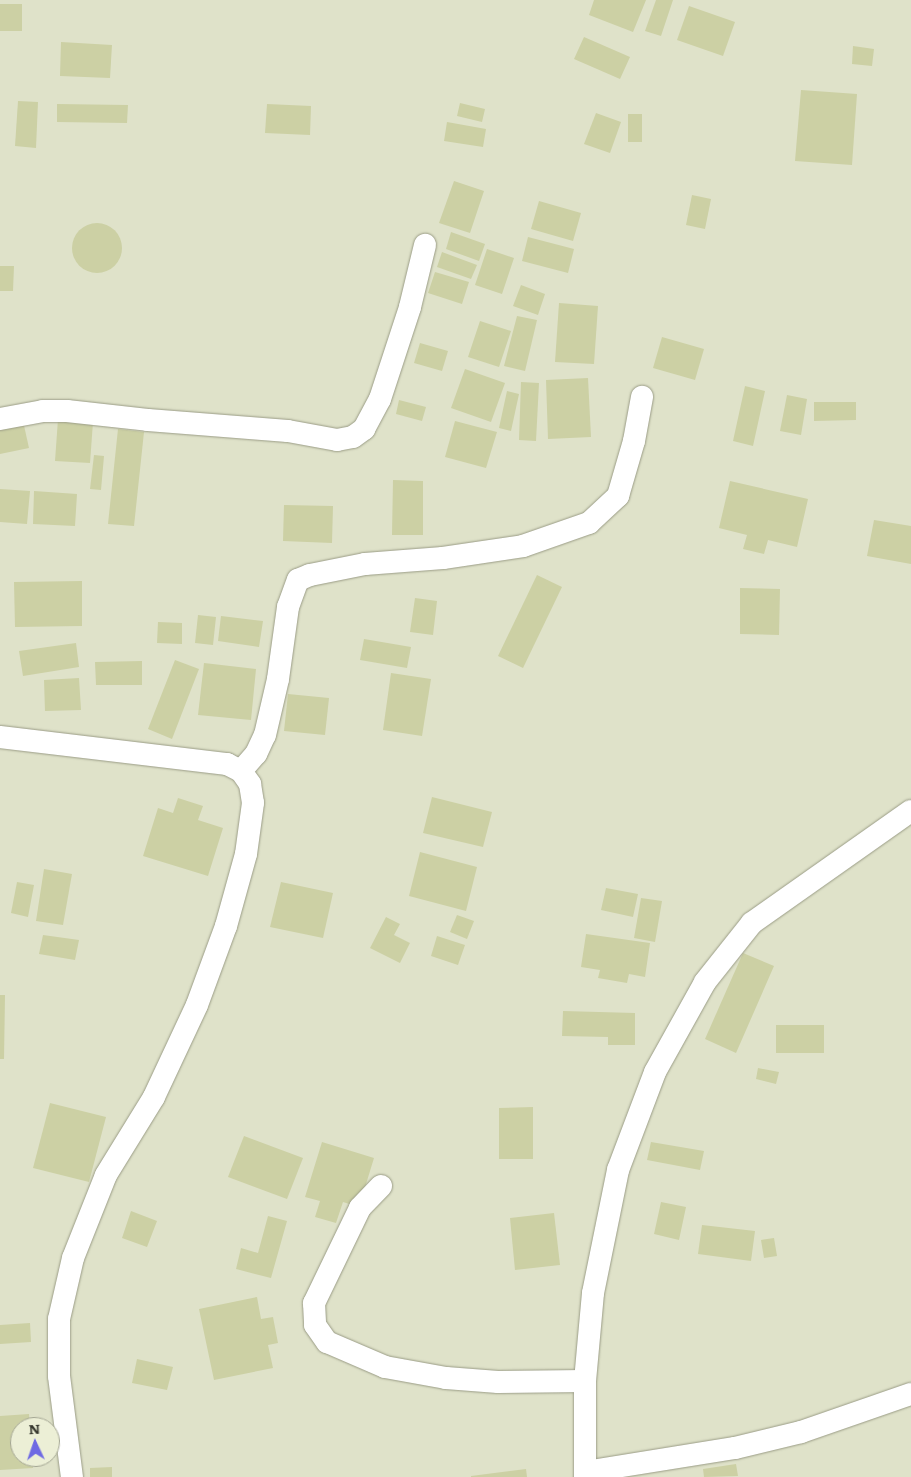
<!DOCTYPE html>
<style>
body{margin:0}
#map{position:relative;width:911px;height:1477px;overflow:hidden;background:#dfe2c9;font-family:Literata,serif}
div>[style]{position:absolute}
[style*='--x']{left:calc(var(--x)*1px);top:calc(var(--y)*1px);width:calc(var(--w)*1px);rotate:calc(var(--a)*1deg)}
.building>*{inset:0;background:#ccd0a4}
.round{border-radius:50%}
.roads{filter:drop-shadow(0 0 1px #9a9c86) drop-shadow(0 0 1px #9a9c86)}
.minor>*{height:22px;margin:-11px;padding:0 11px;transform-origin:11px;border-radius:11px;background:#fff}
span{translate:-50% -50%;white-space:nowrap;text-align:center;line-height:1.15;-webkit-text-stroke:4px #ecefd6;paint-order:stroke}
.north{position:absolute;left:10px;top:1417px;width:50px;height:50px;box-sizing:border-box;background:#ecefd6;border:1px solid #a4a693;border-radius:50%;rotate:357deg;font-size:14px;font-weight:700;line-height:20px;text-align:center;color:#37382f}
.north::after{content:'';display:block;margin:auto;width:18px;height:22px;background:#6e69e3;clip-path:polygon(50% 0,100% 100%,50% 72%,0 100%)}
</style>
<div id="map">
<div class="building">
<div style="clip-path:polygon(594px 0,646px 0,633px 32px,589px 15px)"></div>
<div style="clip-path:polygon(656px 0,673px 0,661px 36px,645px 31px)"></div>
<div style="clip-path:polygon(0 4px,22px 4px,22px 31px,0 31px)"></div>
<div style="clip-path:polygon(689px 6px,735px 22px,723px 56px,677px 40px)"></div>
<div style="clip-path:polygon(584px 37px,630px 57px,620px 79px,574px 59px)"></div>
<div style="clip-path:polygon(61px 42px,112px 45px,110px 78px,60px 76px)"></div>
<div style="clip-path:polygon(853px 46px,874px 49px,872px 66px,852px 64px)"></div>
<div style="clip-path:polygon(801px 90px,857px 94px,852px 165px,795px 161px)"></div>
<div style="clip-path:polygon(18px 101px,38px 102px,36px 148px,15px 146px)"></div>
<div style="clip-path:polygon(460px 103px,485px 109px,482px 122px,457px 116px)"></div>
<div style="clip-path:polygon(57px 104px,128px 105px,127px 123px,57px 122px)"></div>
<div style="clip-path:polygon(267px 104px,311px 106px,310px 135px,265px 133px)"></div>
<div style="clip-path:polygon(596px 113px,621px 122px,610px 153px,584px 144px)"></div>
<div style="clip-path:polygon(628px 114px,642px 114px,642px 142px,628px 142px)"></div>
<div style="clip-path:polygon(447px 122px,486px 129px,483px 147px,444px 141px)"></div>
<div style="clip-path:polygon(454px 181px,484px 191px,470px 233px,439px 223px)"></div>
<div style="clip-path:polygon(692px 195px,711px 199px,705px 229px,686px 225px)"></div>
<div style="clip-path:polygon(539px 201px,581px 213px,573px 241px,531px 229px)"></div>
<div class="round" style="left:72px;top:223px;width:50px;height:50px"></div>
<div style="clip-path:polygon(451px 232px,485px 244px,479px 261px,446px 249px)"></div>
<div style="clip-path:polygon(528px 237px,574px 249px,568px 273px,522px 261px)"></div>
<div style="clip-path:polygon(487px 249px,514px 258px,502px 294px,475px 285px)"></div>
<div style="clip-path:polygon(442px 252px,477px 265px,471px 279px,437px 267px)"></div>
<div style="clip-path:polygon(0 266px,14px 266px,13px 291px,0 291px)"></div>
<div style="clip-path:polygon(435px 272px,469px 282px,462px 304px,428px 293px)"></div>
<div style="clip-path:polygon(521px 285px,545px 294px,538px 315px,513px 306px)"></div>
<div style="clip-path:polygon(559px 303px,598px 306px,594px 364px,555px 362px)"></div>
<div style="clip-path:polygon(517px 316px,537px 320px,525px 371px,504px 366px)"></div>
<div style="clip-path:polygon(480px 321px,511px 331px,499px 367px,468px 357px)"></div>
<div style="clip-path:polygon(662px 337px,704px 349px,695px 380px,653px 368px)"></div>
<div style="clip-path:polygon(420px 343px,448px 351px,442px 371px,414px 363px)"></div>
<div style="clip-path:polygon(465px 369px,505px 383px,491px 422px,451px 408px)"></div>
<div style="clip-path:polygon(588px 378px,591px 437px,548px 439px,546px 380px)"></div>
<div style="clip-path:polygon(521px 382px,539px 383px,536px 441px,519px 440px)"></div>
<div style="clip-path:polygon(745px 386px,765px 391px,753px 446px,733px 441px)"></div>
<div style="clip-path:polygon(507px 391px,519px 394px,511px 431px,499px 428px)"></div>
<div style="clip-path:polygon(787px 395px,807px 399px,801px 435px,780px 431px)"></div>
<div style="clip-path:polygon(399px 400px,426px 407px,422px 421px,396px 414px)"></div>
<div style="clip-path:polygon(814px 402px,856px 402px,856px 420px,814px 421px)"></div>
<div style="clip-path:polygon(58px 419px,93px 422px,90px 463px,55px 461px)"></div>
<div style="clip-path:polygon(23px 421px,29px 448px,0 454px,0 425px)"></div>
<div style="clip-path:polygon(455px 421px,497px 432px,486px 468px,445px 457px)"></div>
<div style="clip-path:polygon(118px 429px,144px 432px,134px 526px,108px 524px)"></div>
<div style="clip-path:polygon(94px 455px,104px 456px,101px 490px,90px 489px)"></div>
<div style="clip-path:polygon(393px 480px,423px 481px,423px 535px,392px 535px)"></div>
<div style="clip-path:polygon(730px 481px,808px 499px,797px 547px,768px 540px,764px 554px,743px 549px,747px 535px,719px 528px)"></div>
<div style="clip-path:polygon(0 489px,30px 491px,27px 524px,0 522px)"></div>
<div style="clip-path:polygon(34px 491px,77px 494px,75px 526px,33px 524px)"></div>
<div style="clip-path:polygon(284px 505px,333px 506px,332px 543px,283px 541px)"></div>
<div style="clip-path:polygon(874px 520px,911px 526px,911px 564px,867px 556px)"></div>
<div style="clip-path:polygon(537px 575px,562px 587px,523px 668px,498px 656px)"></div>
<div style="clip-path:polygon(82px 581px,82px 626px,15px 627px,14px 582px)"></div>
<div style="clip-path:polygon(740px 588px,780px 589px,779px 635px,740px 634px)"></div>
<div style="clip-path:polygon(415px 598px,437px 601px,433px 635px,410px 632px)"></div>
<div style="clip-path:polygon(198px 615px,216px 617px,213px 645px,195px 643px)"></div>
<div style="clip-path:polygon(221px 616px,263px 621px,259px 647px,218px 641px)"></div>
<div style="clip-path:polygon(158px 622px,182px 623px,182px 644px,157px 643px)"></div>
<div style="clip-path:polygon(364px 639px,411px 647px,407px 668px,360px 660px)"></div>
<div style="clip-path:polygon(76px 643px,79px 667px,23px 676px,19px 651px)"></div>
<div style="clip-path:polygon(175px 660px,199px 669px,172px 739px,148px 729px)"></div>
<div style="clip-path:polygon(142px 661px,142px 685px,96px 685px,95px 662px)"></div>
<div style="clip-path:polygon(204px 663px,256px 669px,251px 720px,198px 715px)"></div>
<div style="clip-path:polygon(391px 673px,431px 679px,422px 736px,383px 730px)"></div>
<div style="clip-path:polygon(79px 678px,81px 710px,45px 711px,44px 680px)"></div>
<div style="clip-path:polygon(288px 694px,329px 698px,325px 735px,284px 731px)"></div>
<div style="clip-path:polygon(432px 797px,492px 812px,483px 847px,423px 833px)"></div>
<div style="clip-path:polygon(178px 798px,203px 806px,198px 820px,223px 828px,208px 876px,143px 856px,158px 808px,173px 813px)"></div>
<div style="clip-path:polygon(420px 852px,477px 867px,466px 911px,409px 896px)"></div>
<div style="clip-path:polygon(44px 869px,72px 874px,63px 925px,36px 921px)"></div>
<div style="clip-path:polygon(17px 882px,34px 885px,28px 917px,11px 913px)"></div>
<div style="clip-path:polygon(281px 882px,333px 893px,323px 938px,270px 927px)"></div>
<div style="clip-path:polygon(606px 888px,638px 894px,633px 917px,601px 910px)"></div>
<div style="clip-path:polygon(641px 898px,662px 901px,655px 942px,634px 938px)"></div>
<div style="clip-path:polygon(457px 915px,474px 921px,467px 939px,450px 932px)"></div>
<div style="clip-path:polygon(386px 917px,400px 924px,394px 935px,410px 943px,400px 963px,370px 948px)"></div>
<div style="clip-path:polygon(586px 934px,650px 943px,645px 977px,629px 974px,627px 983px,598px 978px,600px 970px,581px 967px)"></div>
<div style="clip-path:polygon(43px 935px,79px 940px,75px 960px,39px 954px)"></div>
<div style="clip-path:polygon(437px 936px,465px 945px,458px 965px,431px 956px)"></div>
<div style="clip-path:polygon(743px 953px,774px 966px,736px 1053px,705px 1039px)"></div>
<div style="clip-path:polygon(0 995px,5px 995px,4px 1059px,0 1059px)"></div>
<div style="clip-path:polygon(563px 1011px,635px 1013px,635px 1045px,608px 1045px,608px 1037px,562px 1036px)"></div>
<div style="clip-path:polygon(776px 1025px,824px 1025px,824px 1053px,776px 1053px)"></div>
<div style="clip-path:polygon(758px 1068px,779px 1072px,776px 1084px,756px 1079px)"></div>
<div style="clip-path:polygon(50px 1103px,106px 1117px,89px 1182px,33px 1168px)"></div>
<div style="clip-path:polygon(533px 1107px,533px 1159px,499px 1159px,499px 1108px)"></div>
<div style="clip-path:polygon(244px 1136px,303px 1158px,287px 1199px,228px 1177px)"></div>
<div style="clip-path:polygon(322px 1142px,374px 1158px,359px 1207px,343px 1202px,336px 1223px,315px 1217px,320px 1201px,305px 1197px)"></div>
<div style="clip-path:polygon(651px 1142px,704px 1151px,700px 1170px,647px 1160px)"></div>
<div style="clip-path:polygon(661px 1202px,686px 1207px,679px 1240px,654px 1234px)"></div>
<div style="clip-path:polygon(131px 1211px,157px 1221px,147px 1247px,122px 1238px)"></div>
<div style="clip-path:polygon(554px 1213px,560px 1265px,515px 1270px,510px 1218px)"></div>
<div style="clip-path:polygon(268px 1216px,287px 1221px,271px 1278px,236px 1269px,241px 1248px,258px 1253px)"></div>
<div style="clip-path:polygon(702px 1225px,755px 1231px,751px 1261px,698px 1254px)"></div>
<div style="clip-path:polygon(774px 1238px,777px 1256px,764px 1258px,761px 1240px)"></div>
<div style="clip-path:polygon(257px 1297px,261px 1319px,273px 1317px,278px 1343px,268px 1345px,273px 1368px,214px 1380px,199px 1309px)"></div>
<div style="clip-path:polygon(30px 1323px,31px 1342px,0 1344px,0 1325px)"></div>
<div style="clip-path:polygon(137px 1359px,173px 1367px,167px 1390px,132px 1383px)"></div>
<div style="clip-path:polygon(29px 1414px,30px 1427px,20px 1427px,20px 1457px,32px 1457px,33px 1468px,0 1470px,0 1416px)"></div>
<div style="clip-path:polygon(736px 1464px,738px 1476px,704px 1477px,703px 1469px)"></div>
<div style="clip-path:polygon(112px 1467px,112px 1477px,90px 1477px,90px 1468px)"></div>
<div style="clip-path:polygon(526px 1469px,527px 1477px,471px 1477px,471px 1476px)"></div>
</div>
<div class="roads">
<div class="minor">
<div style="--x:0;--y:419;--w:44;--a:-10.5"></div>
<div style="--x:43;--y:411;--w:24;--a:0"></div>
<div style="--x:67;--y:411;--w:81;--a:6.3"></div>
<div style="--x:148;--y:420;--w:140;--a:4.5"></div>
<div style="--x:288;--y:431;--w:50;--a:10.4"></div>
<div style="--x:337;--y:440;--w:16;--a:-11"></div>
<div style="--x:353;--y:437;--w:14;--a:-36"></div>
<div style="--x:364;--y:429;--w:34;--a:-62"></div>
<div style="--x:380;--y:399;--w:97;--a:-71.9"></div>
<div style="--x:410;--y:307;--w:64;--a:-76.4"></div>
<div style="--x:0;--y:737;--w:229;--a:6.8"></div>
<div style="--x:227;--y:764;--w:16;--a:27"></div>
<div style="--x:241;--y:771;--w:16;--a:55"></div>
<div style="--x:250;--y:784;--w:19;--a:81"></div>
<div style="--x:253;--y:803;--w:51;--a:97.8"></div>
<div style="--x:246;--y:854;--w:75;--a:105.5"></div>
<div style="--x:226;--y:926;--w:84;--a:110.2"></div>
<div style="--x:197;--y:1005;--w:102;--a:115.1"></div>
<div style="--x:154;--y:1097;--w:92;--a:121.6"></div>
<div style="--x:106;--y:1175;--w:89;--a:111.7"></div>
<div style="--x:73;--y:1258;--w:63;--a:102.9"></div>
<div style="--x:59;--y:1319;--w:57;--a:90"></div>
<div style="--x:59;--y:1376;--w:102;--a:82.7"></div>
<div style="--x:241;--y:771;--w:23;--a:-49"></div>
<div style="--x:256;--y:754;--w:21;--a:-65"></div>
<div style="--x:265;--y:735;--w:57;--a:-76.9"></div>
<div style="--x:278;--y:679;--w:73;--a:-82.1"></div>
<div style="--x:288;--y:607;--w:29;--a:-70"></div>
<div style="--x:298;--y:580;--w:13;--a:-23"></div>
<div style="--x:310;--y:575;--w:56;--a:-11.3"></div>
<div style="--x:365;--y:564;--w:78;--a:-4.4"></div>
<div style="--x:443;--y:558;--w:81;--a:-8.5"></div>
<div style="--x:523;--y:546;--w:70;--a:-19.2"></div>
<div style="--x:589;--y:523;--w:40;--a:-43"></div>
<div style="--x:618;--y:496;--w:57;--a:-73.8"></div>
<div style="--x:634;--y:441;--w:45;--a:-79.7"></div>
<div style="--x:381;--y:1186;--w:30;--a:134"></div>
<div style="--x:360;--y:1208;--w:106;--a:115.8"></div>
<div style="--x:314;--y:1303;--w:22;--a:87"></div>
<div style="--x:315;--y:1325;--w:21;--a:55"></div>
<div style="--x:327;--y:1342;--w:63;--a:23.3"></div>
<div style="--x:385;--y:1367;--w:62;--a:10.2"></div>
<div style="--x:446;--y:1378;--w:52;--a:4.4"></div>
<div style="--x:498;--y:1382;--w:87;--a:-0.7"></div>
<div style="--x:585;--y:1472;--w:152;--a:-9.1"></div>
<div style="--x:735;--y:1448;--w:68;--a:-13.6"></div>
<div style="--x:801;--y:1432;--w:116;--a:-19.1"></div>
<div style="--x:585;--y:1477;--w:96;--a:-90"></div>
<div style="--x:585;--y:1381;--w:88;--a:-84.8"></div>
<div style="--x:593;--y:1293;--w:126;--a:-78.5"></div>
<div style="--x:618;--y:1170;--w:105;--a:-69.3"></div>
<div style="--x:655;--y:1072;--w:103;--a:-60.9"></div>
<div style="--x:705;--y:982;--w:75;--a:-51.5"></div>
<div style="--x:752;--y:923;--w:194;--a:-35.2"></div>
</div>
</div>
<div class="north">N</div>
</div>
